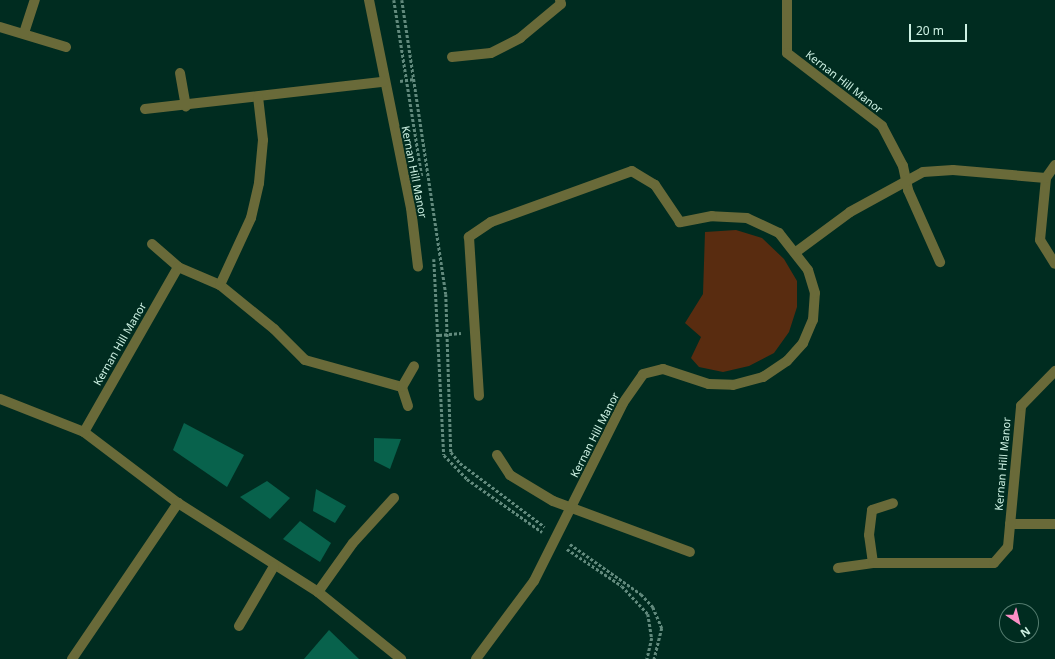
<!DOCTYPE html>
<style>
body{margin:0}
#map{position:relative;width:1055px;height:659px;overflow:hidden;background:#002c20;font-family:"Noto Sans",sans-serif}
div>[style]{position:absolute}
[style*='--x']{left:calc(var(--x)*1px);top:calc(var(--y)*1px);width:calc(var(--w)*1px);rotate:calc(var(--a)*1deg)}
.green>*{inset:0;background:#592c10}
.building>*{inset:0;background:#08624c}
.path>*{height:2.5px;margin-top:-1.25px;transform-origin:0;background:repeating-linear-gradient(90deg,#628a7d 0 3px,transparent 0 5px)}
.minor>*{height:10px;margin:-5px;padding:0 5px;transform-origin:5px;border-radius:5px;background:#696a39}
span{translate:-50% -50%;white-space:nowrap;text-align:center;line-height:1.15;-webkit-text-stroke:4px #002c20;paint-order:stroke}
.street-label{font-size:11px;color:#cdf1e3}
.north{position:absolute;left:999px;top:603px;width:40px;height:40px;box-sizing:border-box;background:#002c20;border:1px solid #527b6e;border-radius:50%;rotate:145deg;font-size:11px;font-weight:700;line-height:16px;text-align:center;color:#cdf1e3}
.north::after{content:'';display:block;margin:auto;width:14px;height:18px;background:#fb8fc5;clip-path:polygon(50% 0,100% 100%,50% 72%,0 100%)}
.scale{position:absolute;left:909px;top:24px;width:58px;height:18px;box-sizing:border-box;border:2px solid #cdf1e3;border-top:0;padding-left:5px;font-size:12px;line-height:14px;white-space:nowrap;color:#cdf1e3;-webkit-text-stroke:3px #002c20;paint-order:stroke}
</style>
<div id="map">
<div class="green">
<div style="clip-path:polygon(736px 230px,762px 238px,784px 259px,797px 281px,797px 307px,789px 332px,774px 353px,749px 366px,723px 372px,699px 367px,691px 358px,701px 337px,685px 323px,703px 294px,705px 232px)"></div>
</div>
<div class="building">
<div style="clip-path:polygon(184px 423px,244px 455px,227px 487px,173px 450px)"></div>
<div style="clip-path:polygon(374px 438px,401px 439px,390px 469px,374px 461px)"></div>
<div style="clip-path:polygon(267px 481px,290px 498px,270px 519px,240px 497px)"></div>
<div style="clip-path:polygon(316px 489px,346px 506px,335px 523px,313px 511px)"></div>
<div style="clip-path:polygon(300px 521px,331px 543px,320px 562px,283px 539px)"></div>
<div style="clip-path:polygon(329px 630px,359px 659px,304px 659px)"></div>
</div>
<div class="path">
<div style="--x:394;--y:0;--w:179;--a:81"></div>
<div style="--x:402;--y:0;--w:297;--a:81.5"></div>
<div style="--x:446;--y:294;--w:158;--a:88.2"></div>
<div style="--x:451;--y:452;--w:14;--a:51"></div>
<div style="--x:460;--y:463;--w:106;--a:37"></div>
<div style="--x:400;--y:81;--w:14;--a:-8"></div>
<div style="--x:434;--y:259;--w:196;--a:87.1"></div>
<div style="--x:444;--y:455;--w:33;--a:46"></div>
<div style="--x:467;--y:479;--w:92;--a:35.2"></div>
<div style="--x:439;--y:335;--w:22;--a:-5"></div>
<div style="--x:570;--y:544;--w:87;--a:35.2"></div>
<div style="--x:641;--y:594;--w:18;--a:47"></div>
<div style="--x:653;--y:607;--w:23;--a:67"></div>
<div style="--x:662;--y:628;--w:32;--a:104"></div>
<div style="--x:567;--y:549;--w:66;--a:33.9"></div>
<div style="--x:622;--y:586;--w:38;--a:47"></div>
<div style="--x:648;--y:614;--w:24;--a:81"></div>
<div style="--x:652;--y:638;--w:22;--a:103"></div>
</div>
<div class="minor">
<div style="--x:369;--y:0;--w:212;--a:78.6"></div>
<div style="--x:411;--y:208;--w:59;--a:83.2"></div>
<div style="--x:787;--y:0;--w:53;--a:90"></div>
<div style="--x:787;--y:53;--w:120;--a:37.5"></div>
<div style="--x:882;--y:126;--w:45;--a:62.3"></div>
<div style="--x:903;--y:166;--w:25;--a:78"></div>
<div style="--x:908;--y:190;--w:79;--a:66"></div>
<div style="--x:0;--y:27;--w:69;--a:16.9"></div>
<div style="--x:24;--y:33;--w:35;--a:-72"></div>
<div style="--x:452;--y:57;--w:39;--a:-6"></div>
<div style="--x:491;--y:53;--w:33;--a:-27"></div>
<div style="--x:520;--y:38;--w:53;--a:-39.7"></div>
<div style="--x:561;--y:4;--w:4;--a:-104"></div>
<div style="--x:180;--y:73;--w:34;--a:80"></div>
<div style="--x:145;--y:109;--w:240;--a:-6.5"></div>
<div style="--x:1055;--y:165;--w:16;--a:125"></div>
<div style="--x:1046;--y:178;--w:62;--a:95.5"></div>
<div style="--x:1040;--y:240;--w:28;--a:58"></div>
<div style="--x:152;--y:244;--w:35;--a:41"></div>
<div style="--x:178;--y:267;--w:46;--a:23.2"></div>
<div style="--x:220;--y:285;--w:70;--a:39.2"></div>
<div style="--x:274;--y:329;--w:44;--a:45"></div>
<div style="--x:305;--y:360;--w:101;--a:15.6"></div>
<div style="--x:796;--y:252;--w:67;--a:-36.5"></div>
<div style="--x:850;--y:212;--w:83;--a:-28.7"></div>
<div style="--x:923;--y:172;--w:30;--a:-4"></div>
<div style="--x:953;--y:170;--w:93;--a:4.9"></div>
<div style="--x:220;--y:285;--w:74;--a:-65.2"></div>
<div style="--x:251;--y:218;--w:36;--a:-77"></div>
<div style="--x:259;--y:183;--w:43;--a:-84.7"></div>
<div style="--x:263;--y:140;--w:43;--a:-96.6"></div>
<div style="--x:0;--y:399;--w:90;--a:21.4"></div>
<div style="--x:84;--y:432;--w:118;--a:37.1"></div>
<div style="--x:178;--y:503;--w:166;--a:32.4"></div>
<div style="--x:318;--y:592;--w:107;--a:38.9"></div>
<div style="--x:408;--y:406;--w:20;--a:-108"></div>
<div style="--x:402;--y:387;--w:24;--a:-60"></div>
<div style="--x:84;--y:432;--w:190;--a:-60.3"></div>
<div style="--x:497;--y:455;--w:24;--a:57"></div>
<div style="--x:510;--y:475;--w:50;--a:31.2"></div>
<div style="--x:553;--y:501;--w:146;--a:20.4"></div>
<div style="--x:1010;--y:524;--w:45;--a:0"></div>
<div style="--x:873;--y:563;--w:28;--a:-98"></div>
<div style="--x:869;--y:535;--w:25;--a:-83"></div>
<div style="--x:872;--y:510;--w:22;--a:-18"></div>
<div style="--x:838;--y:568;--w:35;--a:-8"></div>
<div style="--x:873;--y:563;--w:121;--a:0"></div>
<div style="--x:994;--y:563;--w:21;--a:-49"></div>
<div style="--x:1008;--y:547;--w:142;--a:-84.7"></div>
<div style="--x:1021;--y:406;--w:49;--a:-45.8"></div>
<div style="--x:318;--y:592;--w:60;--a:-54.5"></div>
<div style="--x:353;--y:543;--w:61;--a:-47.7"></div>
<div style="--x:239;--y:626;--w:69;--a:-59.7"></div>
<div style="--x:72;--y:659;--w:189;--a:-55.8"></div>
<div style="--x:476;--y:659;--w:97;--a:-53.4"></div>
<div style="--x:534;--y:581;--w:199;--a:-63.4"></div>
<div style="--x:623;--y:403;--w:35;--a:-55"></div>
<div style="--x:643;--y:374;--w:21;--a:-14"></div>
<div style="--x:663;--y:369;--w:48;--a:18.1"></div>
<div style="--x:709;--y:384;--w:24;--a:2"></div>
<div style="--x:733;--y:385;--w:31;--a:-15"></div>
<div style="--x:763;--y:377;--w:29;--a:-34"></div>
<div style="--x:787;--y:361;--w:24;--a:-48"></div>
<div style="--x:803;--y:343;--w:25;--a:-67"></div>
<div style="--x:813;--y:320;--w:27;--a:-86"></div>
<div style="--x:815;--y:293;--w:24;--a:-107"></div>
<div style="--x:808;--y:270;--w:47;--a:-128.1"></div>
<div style="--x:779;--y:233;--w:35;--a:-155"></div>
<div style="--x:747;--y:218;--w:35;--a:-177"></div>
<div style="--x:712;--y:216;--w:33;--a:169"></div>
<div style="--x:680;--y:222;--w:45;--a:-124"></div>
<div style="--x:655;--y:185;--w:27;--a:-149"></div>
<div style="--x:632;--y:171;--w:150;--a:160.1"></div>
<div style="--x:491;--y:222;--w:27;--a:146"></div>
<div style="--x:469;--y:237;--w:159;--a:86.4"></div>
</div>
<div class="street-label">
<span style="left:844px;top:82px;rotate:38deg">Kernan Hill Manor</span>
<span style="left:414px;top:172px;rotate:79deg">Kernan Hill Manor</span>
<span style="left:120px;top:344px;rotate:-60deg">Kernan Hill Manor</span>
<span style="left:595px;top:435px;rotate:-63deg">Kernan Hill Manor</span>
<span style="left:1003px;top:464px;rotate:-85deg">Kernan Hill Manor</span>
</div>
<div class="north">N</div>
<div class="scale">20 m</div>
</div>
